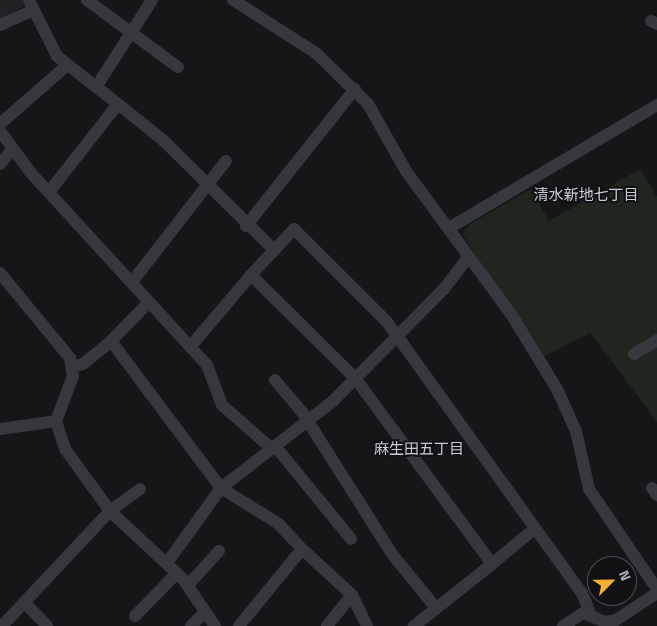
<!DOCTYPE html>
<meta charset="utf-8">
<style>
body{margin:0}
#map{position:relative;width:657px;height:626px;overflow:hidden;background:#161618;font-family:"Titillium Web","Noto Sans JP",sans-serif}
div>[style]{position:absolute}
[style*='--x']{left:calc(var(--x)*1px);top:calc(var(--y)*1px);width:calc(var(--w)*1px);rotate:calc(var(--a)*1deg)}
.built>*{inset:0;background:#222225}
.green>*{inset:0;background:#1e261f}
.street>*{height:12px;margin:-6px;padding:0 6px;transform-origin:6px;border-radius:6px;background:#37383d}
span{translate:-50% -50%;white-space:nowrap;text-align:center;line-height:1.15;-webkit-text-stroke:4px #111113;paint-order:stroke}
.neighbourhood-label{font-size:15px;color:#c9ccd4}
.north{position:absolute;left:587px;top:556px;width:50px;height:50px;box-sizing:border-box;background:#111113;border:1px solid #4d4f55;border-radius:50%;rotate:67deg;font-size:14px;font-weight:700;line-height:20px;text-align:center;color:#a8adb8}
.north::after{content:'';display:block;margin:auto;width:18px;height:22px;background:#f2b134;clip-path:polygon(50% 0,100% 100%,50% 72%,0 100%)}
</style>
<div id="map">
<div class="built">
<div style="clip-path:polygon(0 0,24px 0,26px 5px,0 20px)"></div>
</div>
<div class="green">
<div style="clip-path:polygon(640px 169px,657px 197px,657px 422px,590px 333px,543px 357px,462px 234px,470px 224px,531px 189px,549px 221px)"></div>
</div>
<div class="street">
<div style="--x:29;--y:0;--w:63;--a:63.4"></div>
<div style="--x:57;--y:56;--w:50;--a:38.5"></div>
<div style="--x:87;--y:0;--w:113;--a:36.4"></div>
<div style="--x:233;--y:0;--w:98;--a:32.6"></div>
<div style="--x:316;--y:53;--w:73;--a:44.4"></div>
<div style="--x:368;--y:104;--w:77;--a:60.4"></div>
<div style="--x:406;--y:171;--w:177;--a:53.7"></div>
<div style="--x:511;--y:314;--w:88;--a:58.5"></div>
<div style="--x:557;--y:389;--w:46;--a:65.7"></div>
<div style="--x:576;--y:431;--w:59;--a:77.4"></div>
<div style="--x:589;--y:489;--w:121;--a:55.8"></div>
<div style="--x:651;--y:21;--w:7;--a:27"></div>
<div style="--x:0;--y:25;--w:36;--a:-24"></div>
<div style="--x:118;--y:104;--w:58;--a:38.7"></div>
<div style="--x:163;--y:140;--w:155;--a:44.7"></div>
<div style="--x:0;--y:124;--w:88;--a:-41.3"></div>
<div style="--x:0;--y:131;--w:52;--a:53.6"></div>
<div style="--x:31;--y:173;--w:260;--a:47.5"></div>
<div style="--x:207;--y:365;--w:43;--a:69.4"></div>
<div style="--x:222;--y:405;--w:67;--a:41.3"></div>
<div style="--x:0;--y:164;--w:20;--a:-49"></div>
<div style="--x:49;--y:192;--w:112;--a:-51.9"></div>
<div style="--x:118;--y:104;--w:28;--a:-142"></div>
<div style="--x:96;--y:87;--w:103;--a:-57.2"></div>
<div style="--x:246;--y:226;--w:175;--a:-51.5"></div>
<div style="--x:449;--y:228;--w:242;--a:-30.6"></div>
<div style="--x:0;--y:273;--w:110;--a:50.5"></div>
<div style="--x:70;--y:358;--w:18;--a:81"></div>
<div style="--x:73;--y:376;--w:48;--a:110.7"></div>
<div style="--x:56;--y:421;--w:29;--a:72"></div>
<div style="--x:65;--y:449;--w:77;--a:54"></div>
<div style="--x:110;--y:511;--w:100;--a:43"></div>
<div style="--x:183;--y:579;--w:57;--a:55.8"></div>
<div style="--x:251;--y:275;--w:63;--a:-46.9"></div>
<div style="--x:294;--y:229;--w:132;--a:45"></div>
<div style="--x:387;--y:322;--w:334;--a:54.3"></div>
<div style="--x:582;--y:593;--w:24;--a:68"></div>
<div style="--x:132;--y:282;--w:153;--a:-52.2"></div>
<div style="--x:111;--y:341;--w:184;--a:53.2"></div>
<div style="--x:221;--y:488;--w:92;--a:125.8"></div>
<div style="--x:190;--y:347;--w:94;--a:-49.7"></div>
<div style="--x:251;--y:275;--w:146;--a:44.7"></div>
<div style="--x:355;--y:378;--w:231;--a:53.6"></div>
<div style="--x:492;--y:564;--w:100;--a:141.5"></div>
<div style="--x:634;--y:354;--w:27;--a:-31"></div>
<div style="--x:73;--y:367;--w:10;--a:-17"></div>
<div style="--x:83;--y:364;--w:36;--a:-39"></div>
<div style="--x:111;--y:341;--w:54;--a:-45.7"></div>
<div style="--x:275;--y:380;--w:42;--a:49.8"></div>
<div style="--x:302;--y:412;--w:168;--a:57.6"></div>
<div style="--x:392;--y:554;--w:70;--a:50.8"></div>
<div style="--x:0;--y:429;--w:57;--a:-8.1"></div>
<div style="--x:275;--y:446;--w:120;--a:50.7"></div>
<div style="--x:652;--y:488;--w:9;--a:54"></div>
<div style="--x:302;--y:549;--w:68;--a:42.6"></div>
<div style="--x:352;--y:595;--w:40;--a:129"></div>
<div style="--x:492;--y:564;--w:55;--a:-39.8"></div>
<div style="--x:188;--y:585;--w:46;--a:-47.6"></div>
<div style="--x:352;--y:595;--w:34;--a:64"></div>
<div style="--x:25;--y:603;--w:32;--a:46"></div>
<div style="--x:135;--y:616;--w:60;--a:-45.7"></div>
<div style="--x:2;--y:626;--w:158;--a:-46.8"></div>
<div style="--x:110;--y:511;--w:37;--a:-36"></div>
<div style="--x:191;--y:626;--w:18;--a:-45"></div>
<div style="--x:239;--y:626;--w:99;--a:-50.7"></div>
<div style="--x:302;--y:549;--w:34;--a:-133"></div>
<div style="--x:279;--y:524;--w:68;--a:-148.2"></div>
<div style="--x:221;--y:488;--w:142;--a:-37.8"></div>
<div style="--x:333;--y:401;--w:158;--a:-45.3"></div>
<div style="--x:444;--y:289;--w:41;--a:-52.9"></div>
<div style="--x:563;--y:626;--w:24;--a:-33"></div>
<div style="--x:583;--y:613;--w:24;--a:22"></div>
<div style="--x:605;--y:622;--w:11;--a:-10"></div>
<div style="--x:616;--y:620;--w:49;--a:-33.4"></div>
</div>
<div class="neighbourhood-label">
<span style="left:586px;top:195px">清水新地七丁目</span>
<span style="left:419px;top:449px">麻生田五丁目</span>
</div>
<div class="north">N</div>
</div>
